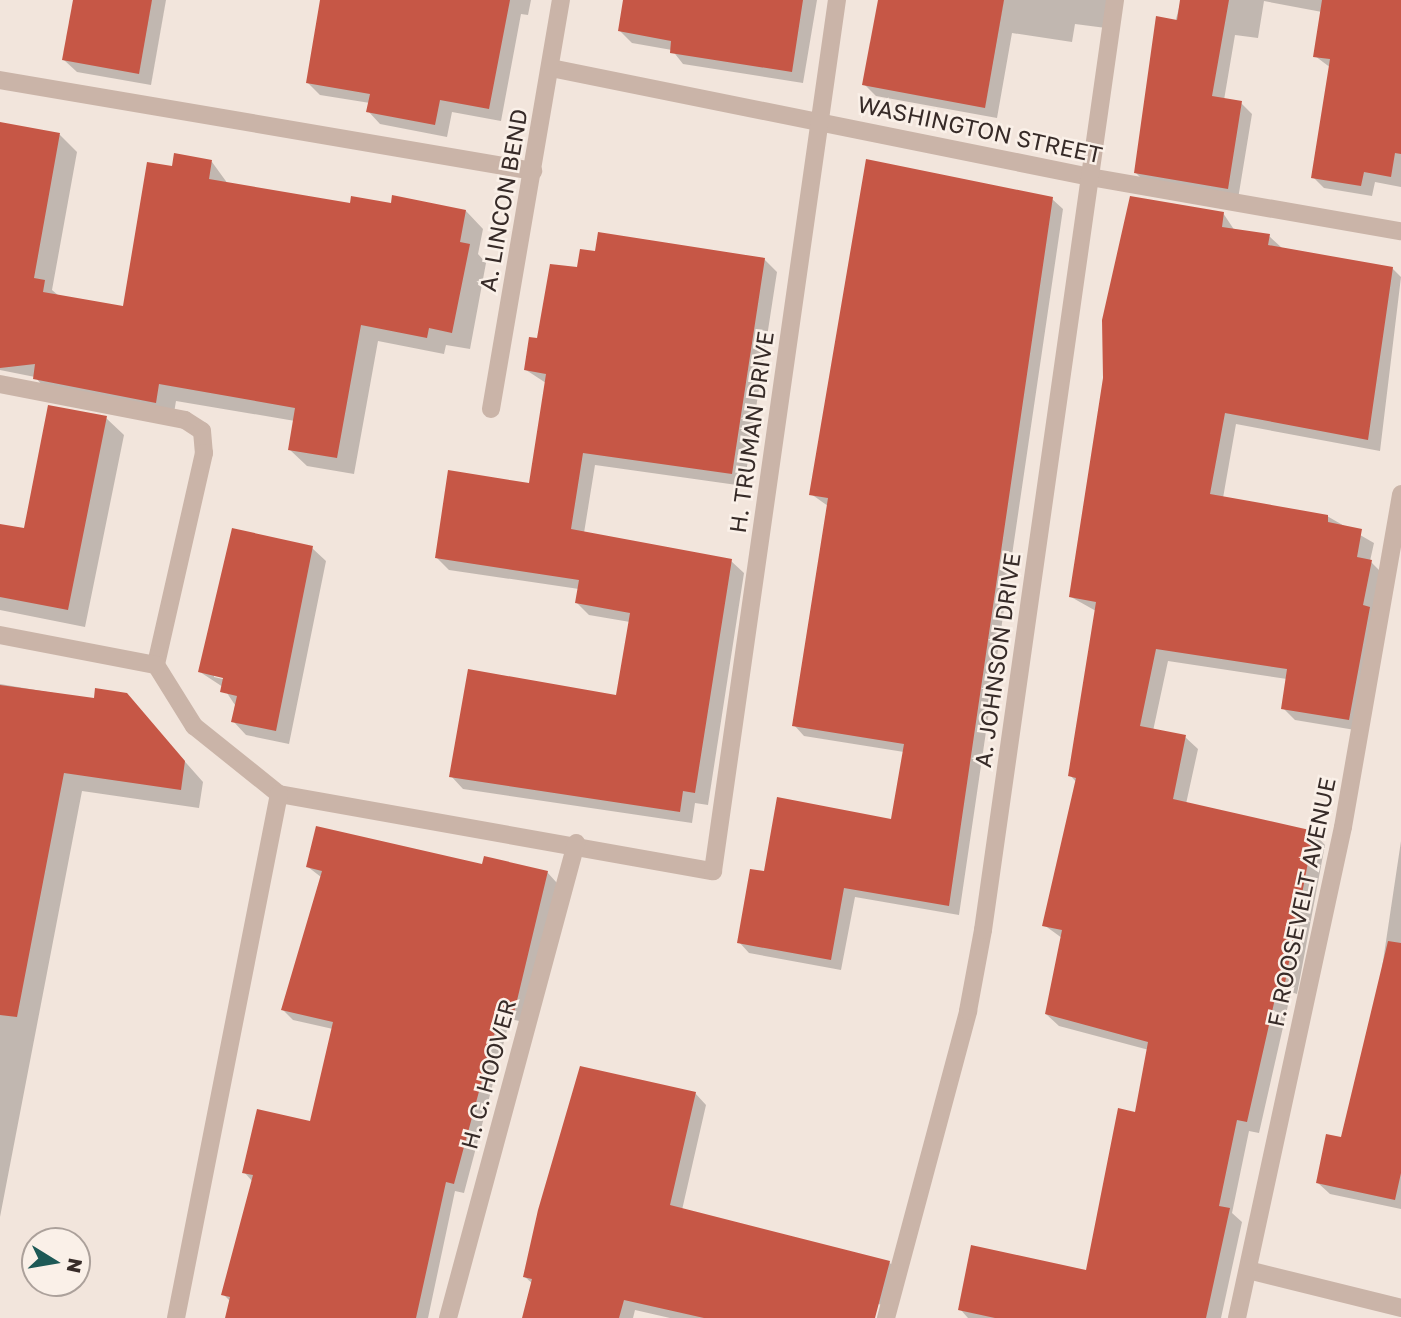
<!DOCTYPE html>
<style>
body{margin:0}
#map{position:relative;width:1401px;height:1318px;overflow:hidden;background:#f2e5dc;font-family:"Golos Text",sans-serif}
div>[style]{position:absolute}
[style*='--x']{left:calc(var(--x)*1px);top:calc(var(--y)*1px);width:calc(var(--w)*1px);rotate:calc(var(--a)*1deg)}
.shadow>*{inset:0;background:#0003}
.building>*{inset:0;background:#c65746}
.street>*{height:18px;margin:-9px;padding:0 9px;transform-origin:9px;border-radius:9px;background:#cab4a8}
span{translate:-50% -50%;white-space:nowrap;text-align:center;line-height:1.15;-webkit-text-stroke:5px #faf0e8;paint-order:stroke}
.street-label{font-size:23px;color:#372b28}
.north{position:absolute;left:21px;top:1227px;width:70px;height:70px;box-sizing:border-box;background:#faf0e8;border:2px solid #aca19b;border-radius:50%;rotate:101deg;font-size:19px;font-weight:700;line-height:28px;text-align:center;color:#372b28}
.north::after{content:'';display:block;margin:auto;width:24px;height:32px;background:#1d5956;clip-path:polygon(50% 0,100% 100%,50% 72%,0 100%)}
</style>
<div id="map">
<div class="shadow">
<div style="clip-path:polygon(75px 0,166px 0,151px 85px,77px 72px,64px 60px)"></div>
<div style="clip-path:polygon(322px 0,531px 0,528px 15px,521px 14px,501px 121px,452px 112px,447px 137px,380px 124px,368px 111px,370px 103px,320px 95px,308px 83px)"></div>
<div style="clip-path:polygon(625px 0,817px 0,803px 83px,683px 64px,672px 50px,632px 43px,620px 31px)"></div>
<div style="clip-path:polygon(879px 0,1110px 0,1106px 28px,1075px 24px,1072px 42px,1012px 33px,997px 118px,876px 96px,864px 84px)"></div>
<div style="clip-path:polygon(1181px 0,1401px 0,1401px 187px,1375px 182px,1372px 196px,1324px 188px,1313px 177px,1331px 68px,1315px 56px,1322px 12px,1264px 1px,1258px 38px,1235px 35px,1224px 100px,1241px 103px,1252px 114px,1238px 199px,1147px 184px,1136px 173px)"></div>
<div style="clip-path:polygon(0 124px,60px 135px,77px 152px,52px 290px,59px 296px,124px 308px,174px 168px,212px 162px,228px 184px,351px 205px,466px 211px,483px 229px,478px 254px,486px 263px,470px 349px,446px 345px,444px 354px,378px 341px,354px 474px,307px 466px,289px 449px,295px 421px,176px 401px,173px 419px,52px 396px,35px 377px,0 370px)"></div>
<div style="clip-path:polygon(1052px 199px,1063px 209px,959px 915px,855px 897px,841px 970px,749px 953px,739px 942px,765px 873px,893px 821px,904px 752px,804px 736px,794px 725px,828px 506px,811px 494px)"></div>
<div style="clip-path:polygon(1223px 213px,1235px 231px,1269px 236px,1282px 248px,1392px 268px,1401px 277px,1380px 451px,1236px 424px,1223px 498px,1327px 516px,1374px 543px,1370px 561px,1383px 574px,1361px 731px,1295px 720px,1283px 708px,1287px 679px,1168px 661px,1153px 731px,1185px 737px,1198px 749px,1186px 804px,1313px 832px,1325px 845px,1297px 994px,1291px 992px,1259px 1133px,1249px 1131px,1232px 1213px,1242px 1222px,1221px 1318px,968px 1318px,960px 1309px,1087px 1272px,1136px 1114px,1149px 1050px,1059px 1026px,1046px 1014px,1062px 938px,1044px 925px,1077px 783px,1070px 775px,1096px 611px,1071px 597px)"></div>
<div style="clip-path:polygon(764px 259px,777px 272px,744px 486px,595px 465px,584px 533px,731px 561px,744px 573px,708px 805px,695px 803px,692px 823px,463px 789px,451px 776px,617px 697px,630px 622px,589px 615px,576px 602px,579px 589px,449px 570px,436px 557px,530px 485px,546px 383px,526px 370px,579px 269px)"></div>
<div style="clip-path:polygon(106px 418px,124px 435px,85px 627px,0 610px,0 526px,25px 530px)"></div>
<div style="clip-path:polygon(evenodd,312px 548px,326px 561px,289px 744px,246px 735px,233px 721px,235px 705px,223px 687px,200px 672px,312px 548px,214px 674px,231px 681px,214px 677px,214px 674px)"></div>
<div style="clip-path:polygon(0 684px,95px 700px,126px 695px,203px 782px,199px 808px,82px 791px,0 1217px)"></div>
<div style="clip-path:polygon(1401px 841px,1401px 1209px,1330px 1194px,1318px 1183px,1342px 1139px,1379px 988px)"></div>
<div style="clip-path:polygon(308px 867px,483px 867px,547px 872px,557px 883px,524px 1022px,510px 1019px,464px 1193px,455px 1191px,428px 1318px,226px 1318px,231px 1302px,223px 1294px,253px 1182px,244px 1172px,312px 1123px,333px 1029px,293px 1020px,283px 1010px,321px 877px)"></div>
<div style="clip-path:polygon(695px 1093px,706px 1105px,682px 1210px,889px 1262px,900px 1274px,891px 1307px,861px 1300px,854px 1318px,670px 1318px,635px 1310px,633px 1318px,524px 1318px,533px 1284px,525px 1277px)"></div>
</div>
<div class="building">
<div style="clip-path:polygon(73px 0,152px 0,139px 74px,62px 60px)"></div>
<div style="clip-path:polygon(320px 0,510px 0,489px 109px,440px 100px,435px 125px,366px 112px,370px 94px,306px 83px)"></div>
<div style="clip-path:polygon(623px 0,803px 0,792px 72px,670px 53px,671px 41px,618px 31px)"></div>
<div style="clip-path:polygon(878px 0,1004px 0,985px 108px,862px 85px)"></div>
<div style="clip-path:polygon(1180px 0,1229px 0,1212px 96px,1242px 101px,1228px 189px,1134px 173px,1156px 16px,1177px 20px)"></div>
<div style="clip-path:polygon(1322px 0,1401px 0,1401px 154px,1395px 153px,1391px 177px,1364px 172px,1361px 186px,1311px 178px,1330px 59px,1313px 57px)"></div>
<div style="clip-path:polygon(0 122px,60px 133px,34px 278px,45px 280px,43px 292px,123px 306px,147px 162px,172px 166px,174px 153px,212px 160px,209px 179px,350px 203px,351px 196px,391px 203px,392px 195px,466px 210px,460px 242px,470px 244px,452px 333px,429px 328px,427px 338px,361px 325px,337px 458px,288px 450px,295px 408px,159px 384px,156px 403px,33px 379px,35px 364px,0 368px)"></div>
<div style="clip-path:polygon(866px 159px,1053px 197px,949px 906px,844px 888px,831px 960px,737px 943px,750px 869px,764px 871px,777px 797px,891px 819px,904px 744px,792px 726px,828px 498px,809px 495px)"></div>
<div style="clip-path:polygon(1130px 196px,1224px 212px,1222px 227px,1270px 234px,1268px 245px,1393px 267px,1368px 440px,1225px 413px,1210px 494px,1328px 515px,1328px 522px,1362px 529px,1357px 557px,1372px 560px,1363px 605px,1370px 607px,1349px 720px,1281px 709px,1287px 669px,1156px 649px,1140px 726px,1186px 735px,1173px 799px,1314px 831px,1285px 983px,1279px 981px,1247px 1122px,1237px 1120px,1219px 1206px,1230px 1208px,1206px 1318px,995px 1318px,958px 1310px,971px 1245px,1086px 1270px,1118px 1108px,1135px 1112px,1148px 1042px,1045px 1014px,1062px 930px,1042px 926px,1076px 778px,1068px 776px,1096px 602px,1069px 597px,1103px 378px,1102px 320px)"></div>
<div style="clip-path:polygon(598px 232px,765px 258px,732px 474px,583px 453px,571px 529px,732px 559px,695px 793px,683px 791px,680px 812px,449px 777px,468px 669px,616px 695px,630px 613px,575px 603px,579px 580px,435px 558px,448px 470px,529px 483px,546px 374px,524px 370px,529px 337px,537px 338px,550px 264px,577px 267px,580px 249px,595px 251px)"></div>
<div style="clip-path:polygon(48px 405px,107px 416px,68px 610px,0 597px,0 524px,24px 528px)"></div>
<div style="clip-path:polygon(232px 528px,313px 546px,276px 731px,231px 722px,237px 696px,220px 692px,223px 678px,198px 672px)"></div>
<div style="clip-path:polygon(0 685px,94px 698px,95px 688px,127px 693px,185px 761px,181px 790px,64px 773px,17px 1017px,0 1015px)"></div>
<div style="clip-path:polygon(316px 826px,482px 864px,484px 856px,548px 871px,514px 1013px,501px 1010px,454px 1184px,446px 1182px,416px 1318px,225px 1318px,230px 1297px,221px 1295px,253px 1175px,242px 1173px,257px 1109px,310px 1121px,333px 1022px,281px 1010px,322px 871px,306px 867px)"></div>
<div style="clip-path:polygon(1388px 941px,1401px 943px,1401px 1173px,1395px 1200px,1316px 1183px,1326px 1134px,1341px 1137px)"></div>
<div style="clip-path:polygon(580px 1066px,696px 1092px,670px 1205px,890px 1261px,875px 1318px,704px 1318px,624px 1300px,619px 1318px,522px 1318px,532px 1279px,523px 1277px,538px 1210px)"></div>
</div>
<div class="street">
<div style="--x:551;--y:68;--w:550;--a:11.43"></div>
<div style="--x:1090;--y:177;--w:316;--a:9.9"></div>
<div style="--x:0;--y:80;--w:541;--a:9.69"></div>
<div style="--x:0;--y:384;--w:188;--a:11"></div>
<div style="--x:185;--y:420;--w:20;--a:33"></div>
<div style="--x:202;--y:431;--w:22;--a:85"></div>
<div style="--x:204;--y:453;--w:217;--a:102.8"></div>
<div style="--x:156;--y:665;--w:72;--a:58.1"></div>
<div style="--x:194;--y:726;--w:109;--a:38.7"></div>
<div style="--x:279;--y:794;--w:441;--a:10.1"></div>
<div style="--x:713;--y:871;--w:880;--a:-81.9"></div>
<div style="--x:491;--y:409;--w:415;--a:-80.3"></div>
<div style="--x:0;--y:635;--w:159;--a:10.9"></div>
<div style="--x:1248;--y:1270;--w:158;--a:13.9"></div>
<div style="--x:176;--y:1318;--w:534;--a:-78.88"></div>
<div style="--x:448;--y:1318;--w:492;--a:-74.9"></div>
<div style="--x:886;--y:1318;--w:318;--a:-75"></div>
<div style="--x:968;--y:1011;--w:82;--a:-79.5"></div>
<div style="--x:983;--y:930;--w:939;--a:-81.92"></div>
<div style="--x:1237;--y:1318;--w:502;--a:-77.82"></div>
<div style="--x:1343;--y:827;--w:338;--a:-80.1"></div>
</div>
<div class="street-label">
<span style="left:980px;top:129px;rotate:12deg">WASHINGTON STREET</span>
<span style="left:503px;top:200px;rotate:-80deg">A. LINCON BEND</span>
<span style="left:751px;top:432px;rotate:-82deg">H. TRUMAN DRIVE</span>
<span style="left:997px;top:660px;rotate:-82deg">A. JOHNSON DRIVE</span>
<span style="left:1301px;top:902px;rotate:-78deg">F. ROOSEVELT AVENUE</span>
<span style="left:488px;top:1074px;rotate:-75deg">H. C. HOOVER</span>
</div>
<div class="north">N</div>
</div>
